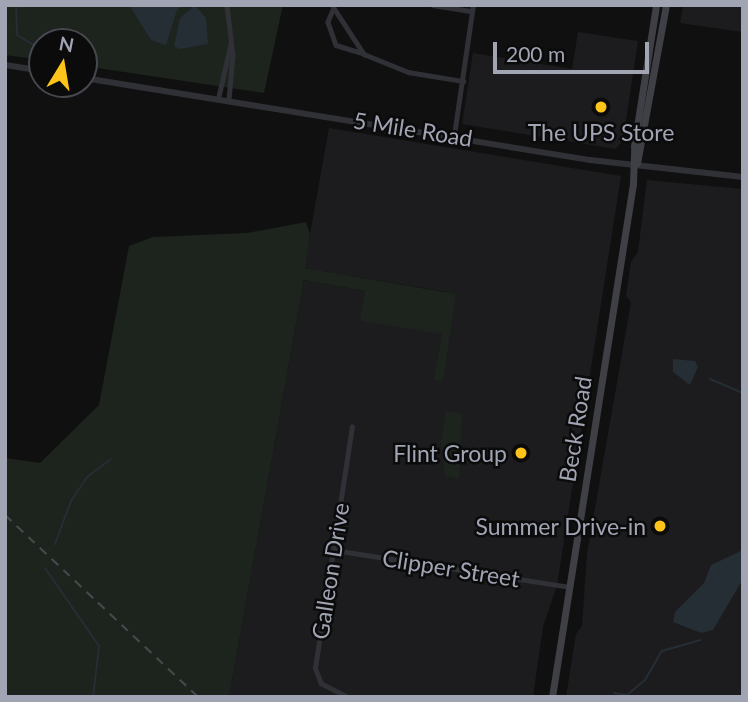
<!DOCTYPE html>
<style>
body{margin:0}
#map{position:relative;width:748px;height:702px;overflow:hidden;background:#101011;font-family:Lato,sans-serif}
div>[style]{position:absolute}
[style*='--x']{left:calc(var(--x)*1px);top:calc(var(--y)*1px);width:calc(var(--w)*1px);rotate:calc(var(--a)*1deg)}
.built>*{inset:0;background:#1c1c1e}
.green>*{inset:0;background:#1c241d}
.water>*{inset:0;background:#252d35}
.stream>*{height:2px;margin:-1px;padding:0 1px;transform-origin:1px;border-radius:1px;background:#252d35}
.minor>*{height:4.5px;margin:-2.25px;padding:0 2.25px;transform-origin:2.25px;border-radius:2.25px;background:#303136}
.tertiary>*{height:6px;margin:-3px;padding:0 3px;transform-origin:3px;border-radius:3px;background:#303136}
.secondary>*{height:7px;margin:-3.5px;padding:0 3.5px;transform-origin:3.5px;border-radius:3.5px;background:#3e4046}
.rail>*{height:2px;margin-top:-1px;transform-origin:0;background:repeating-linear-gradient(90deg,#47494f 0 9px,transparent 0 16px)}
.dots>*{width:19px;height:19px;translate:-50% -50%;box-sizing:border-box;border:4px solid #0b0b0c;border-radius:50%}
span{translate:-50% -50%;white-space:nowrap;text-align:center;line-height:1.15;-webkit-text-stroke:5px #0b0b0c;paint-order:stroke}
.street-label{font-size:23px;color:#a0a4b3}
.poi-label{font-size:23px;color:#a0a4b3}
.right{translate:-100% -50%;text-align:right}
.frame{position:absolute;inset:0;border:7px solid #a0a4b3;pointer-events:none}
.north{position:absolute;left:28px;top:28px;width:70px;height:70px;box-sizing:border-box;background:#0b0b0c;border:2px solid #47484f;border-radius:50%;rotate:11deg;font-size:19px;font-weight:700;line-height:28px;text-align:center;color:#a0a4b3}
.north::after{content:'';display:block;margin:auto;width:24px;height:32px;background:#fec41a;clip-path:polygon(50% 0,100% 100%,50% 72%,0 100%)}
.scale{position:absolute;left:493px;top:42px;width:156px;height:32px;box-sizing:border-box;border:4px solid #a0a4b3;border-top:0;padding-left:9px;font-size:21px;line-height:24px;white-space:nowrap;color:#a0a4b3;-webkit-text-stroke:5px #0b0b0c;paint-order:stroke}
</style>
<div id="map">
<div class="built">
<div style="clip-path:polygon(683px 5px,743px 5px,743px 32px,680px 23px)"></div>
<div style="clip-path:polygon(578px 32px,638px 41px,623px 140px,616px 149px,462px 124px,473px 53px,572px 69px)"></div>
<div style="clip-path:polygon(329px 128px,621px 176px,557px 585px,543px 627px,533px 697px,229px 697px,304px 280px,365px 291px,361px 321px,442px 333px,447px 292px,304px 268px)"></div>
<div style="clip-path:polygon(647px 180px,743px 189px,743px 697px,566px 697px,576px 634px,582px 626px,587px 554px,631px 302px,626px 296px,631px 262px,638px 252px)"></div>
</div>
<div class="green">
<div style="clip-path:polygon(5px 5px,283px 5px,264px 93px,84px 66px,84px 42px,42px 42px,42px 60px,5px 55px)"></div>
<div style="clip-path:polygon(306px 222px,310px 234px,305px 268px,456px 294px,443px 381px,434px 380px,442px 334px,360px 321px,365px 291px,304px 280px,229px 697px,5px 697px,5px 458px,40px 463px,99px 405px,129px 246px,153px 237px,247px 233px)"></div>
<div style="clip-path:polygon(446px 411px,462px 414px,459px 479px,445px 476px,441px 442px)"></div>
</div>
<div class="water">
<div style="clip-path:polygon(129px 5px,184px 5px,177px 10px,166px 45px,151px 40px)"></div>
<div style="clip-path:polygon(195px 5px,206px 18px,208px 44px,180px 49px,174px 46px,180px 18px)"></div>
<div style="clip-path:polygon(673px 359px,695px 361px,698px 367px,690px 385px,673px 372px)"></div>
<div style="clip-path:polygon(743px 550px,743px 579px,713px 630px,701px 633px,673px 622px,675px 612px,704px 583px,711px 565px)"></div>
</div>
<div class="stream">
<div style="--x:16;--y:5;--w:30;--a:88"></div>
<div style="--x:17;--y:35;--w:29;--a:31"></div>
<div style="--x:710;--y:379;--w:36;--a:23"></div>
<div style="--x:55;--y:544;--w:46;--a:-69.6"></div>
<div style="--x:71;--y:501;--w:29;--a:-56"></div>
<div style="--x:87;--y:477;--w:30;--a:-37"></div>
<div style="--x:45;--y:568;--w:95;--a:55.3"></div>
<div style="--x:99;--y:646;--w:51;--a:96.7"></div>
<div style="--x:614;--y:693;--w:13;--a:9"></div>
<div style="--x:627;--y:695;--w:23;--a:-40"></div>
<div style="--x:645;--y:680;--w:34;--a:-60"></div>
<div style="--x:662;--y:651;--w:40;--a:-16"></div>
</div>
<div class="minor">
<div style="--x:227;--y:5;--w:50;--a:83.2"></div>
<div style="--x:233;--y:55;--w:45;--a:95.1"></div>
<div style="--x:332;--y:5;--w:59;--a:56.9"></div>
<div style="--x:364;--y:54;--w:48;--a:22.2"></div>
<div style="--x:408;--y:72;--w:56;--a:9.3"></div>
<div style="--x:433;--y:5;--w:39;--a:9"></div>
<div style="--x:333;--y:10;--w:13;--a:113"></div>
<div style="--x:328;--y:22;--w:24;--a:71"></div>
<div style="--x:336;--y:45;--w:28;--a:17"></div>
<div style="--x:218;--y:99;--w:58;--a:-77.2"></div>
<div style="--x:454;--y:135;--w:131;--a:-81.7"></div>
<div style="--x:334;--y:550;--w:238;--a:8.9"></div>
<div style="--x:347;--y:697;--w:29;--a:-153"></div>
<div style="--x:321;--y:684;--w:17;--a:-111"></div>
<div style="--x:315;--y:668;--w:244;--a:-81.3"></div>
</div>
<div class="tertiary">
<div style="--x:5;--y:65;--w:37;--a:9"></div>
<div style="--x:84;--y:78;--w:513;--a:9.21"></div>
<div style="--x:590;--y:160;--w:154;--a:6.3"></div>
</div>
<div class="secondary">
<div style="--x:637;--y:163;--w:161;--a:-79.6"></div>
<div style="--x:552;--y:697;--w:519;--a:-81.03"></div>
<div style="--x:633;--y:184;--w:38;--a:-88"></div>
<div style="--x:634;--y:146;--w:143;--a:-81.1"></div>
</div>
<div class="rail">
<div style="--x:5;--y:515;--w:265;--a:43.3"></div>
</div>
<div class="dots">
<div style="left:601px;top:107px;background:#fec41a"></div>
<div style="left:521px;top:453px;background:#fec41a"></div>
<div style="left:660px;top:526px;background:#fec41a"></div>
</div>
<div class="street-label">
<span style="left:413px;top:129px;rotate:9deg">5 Mile Road</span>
<span style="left:575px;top:429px;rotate:-81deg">Beck Road</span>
<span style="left:451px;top:568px;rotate:9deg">Clipper Street</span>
<span style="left:330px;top:571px;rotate:-81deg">Galleon Drive</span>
</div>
<div class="poi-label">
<span style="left:601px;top:132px">The UPS Store</span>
<span class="right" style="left:507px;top:453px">Flint Group</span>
<span class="right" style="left:646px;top:526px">Summer Drive-in</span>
</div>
<div class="frame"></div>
<div class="north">N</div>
<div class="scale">200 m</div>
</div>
